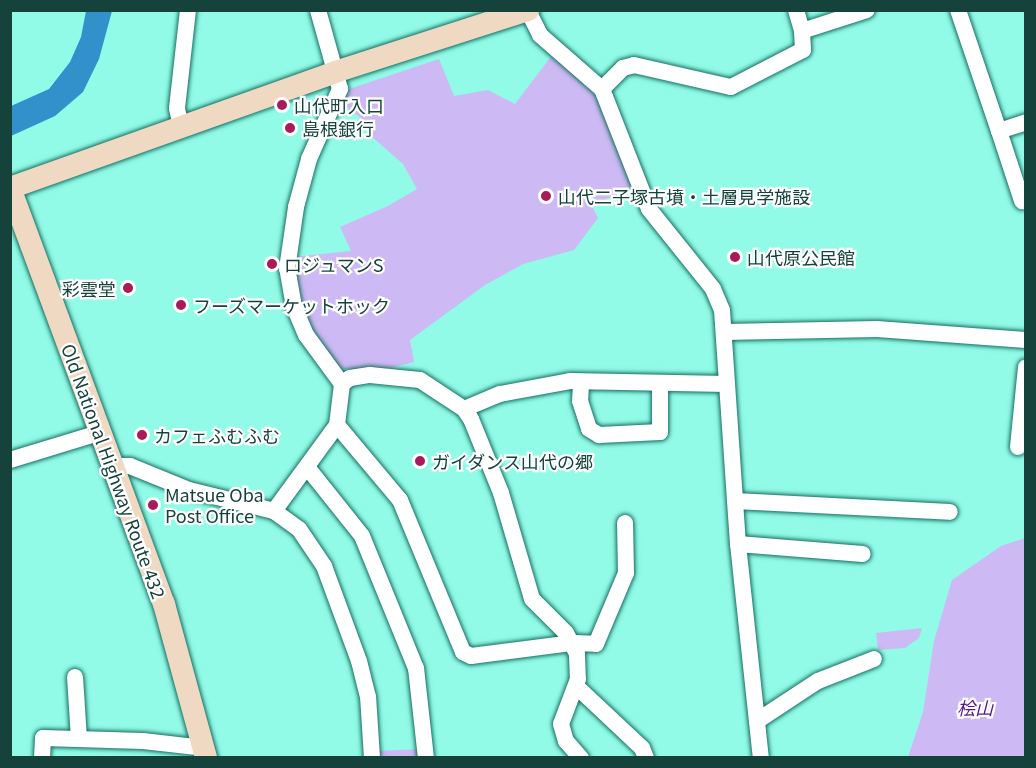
<!DOCTYPE html>
<meta charset="utf-8">
<style>
body{margin:0}
#map{position:relative;width:1036px;height:768px;overflow:hidden;background:#91fbe7;font-family:Georgia,"Noto Sans JP",serif}
div>[style]{position:absolute}
[style*='--x']{left:calc(var(--x)*1px);top:calc(var(--y)*1px);width:calc(var(--w)*1px);rotate:calc(var(--a)*1deg)}
.green>*{inset:0;background:#cdb9f4}
.water>*{inset:0;background:#3290ca}
.roads{filter:drop-shadow(0 0 2px #166f62) drop-shadow(0 0 2px #166f62)}
.street>*{height:16px;margin:-8px;padding:0 8px;transform-origin:8px;border-radius:8px;background:#fff}
.secondary>*{height:22px;margin:-11px;padding:0 11px;transform-origin:11px;border-radius:11px;background:#f0d9c3}
.dots>*{width:16px;height:16px;translate:-50% -50%;box-sizing:border-box;border:3px solid #fff;border-radius:50%}
span{translate:-50% -50%;white-space:nowrap;text-align:center;line-height:1.15;-webkit-text-stroke:4.5px #fff;paint-order:stroke}
.poi-label{font-size:18px;color:#15433c}
.left{translate:0 -50%;text-align:left}
.right{translate:-100% -50%;text-align:right}
.street-label{font-size:18px;color:#15433c}
.park-label{font-size:18px;color:#551592;font-style:italic}
.frame{position:absolute;inset:0;border:12px solid #15433c;pointer-events:none}
</style>
<div id="map">
<div class="green">
<div style="clip-path:polygon(553px 54px,601px 94px,635px 185px,592px 206px,598px 218px,574px 250px,523px 264px,485px 285px,410px 340px,414px 362px,386px 369px,338px 369px,310px 327px,294px 291px,293px 257px,351px 251px,340px 227px,388px 206px,417px 189px,403px 164px,370px 135px,361px 118px,341px 103px,343px 91px,439px 59px,454px 96px,488px 90px,515px 104px)"></div>
<div style="clip-path:polygon(1025px 538px,1025px 757px,908px 757px,923px 712px,934px 641px,952px 580px,1001px 546px)"></div>
<div style="clip-path:polygon(922px 628px,919px 638px,905px 648px,878px 650px,876px 633px)"></div>
<div style="clip-path:polygon(419px 749px,419px 757px,380px 757px,380px 751px)"></div>
</div>
<div class="water">
<div style="clip-path:polygon(86px 11px,112px 11px,99px 59px,83px 92px,55px 116px,11px 136px,11px 106px,49px 89px,70px 62px,81px 37px)"></div>
</div>
<div class="roads">
<div class="street">
<div style="--x:796;--y:10;--w:22;--a:74"></div>
<div style="--x:802;--y:31;--w:68;--a:-17.9"></div>
<div style="--x:958;--y:10;--w:128;--a:71.3"></div>
<div style="--x:999;--y:131;--w:28;--a:-18"></div>
<div style="--x:528;--y:11;--w:27;--a:63"></div>
<div style="--x:540;--y:35;--w:82;--a:41.1"></div>
<div style="--x:602;--y:89;--w:129;--a:68.6"></div>
<div style="--x:649;--y:209;--w:102;--a:51.3"></div>
<div style="--x:713;--y:289;--w:23;--a:67"></div>
<div style="--x:722;--y:310;--w:235;--a:86.1"></div>
<div style="--x:738;--y:544;--w:215;--a:83.9"></div>
<div style="--x:602;--y:89;--w:30;--a:-45"></div>
<div style="--x:623;--y:68;--w:11;--a:-15"></div>
<div style="--x:634;--y:65;--w:99;--a:12.8"></div>
<div style="--x:731;--y:87;--w:81;--a:-27.2"></div>
<div style="--x:803;--y:50;--w:19;--a:-93"></div>
<div style="--x:181;--y:126;--w:18;--a:-103"></div>
<div style="--x:177;--y:108;--w:99;--a:-83.6"></div>
<div style="--x:999;--y:131;--w:74;--a:71.8"></div>
<div style="--x:724;--y:332;--w:153;--a:-1.1"></div>
<div style="--x:877;--y:329;--w:149;--a:4.2"></div>
<div style="--x:342;--y:384;--w:10;--a:-37"></div>
<div style="--x:350;--y:378;--w:20;--a:-9"></div>
<div style="--x:370;--y:375;--w:50;--a:5.7"></div>
<div style="--x:420;--y:380;--w:53;--a:33.4"></div>
<div style="--x:464;--y:409;--w:12;--a:55"></div>
<div style="--x:471;--y:419;--w:80;--a:67.9"></div>
<div style="--x:501;--y:493;--w:110;--a:73.7"></div>
<div style="--x:532;--y:599;--w:48;--a:45"></div>
<div style="--x:566;--y:633;--w:24;--a:62"></div>
<div style="--x:577;--y:654;--w:25;--a:88"></div>
<div style="--x:578;--y:679;--w:48;--a:110.7"></div>
<div style="--x:561;--y:724;--w:18;--a:74"></div>
<div style="--x:566;--y:741;--w:23;--a:49"></div>
<div style="--x:581;--y:384;--w:17;--a:93"></div>
<div style="--x:580;--y:401;--w:29;--a:72"></div>
<div style="--x:589;--y:429;--w:12;--a:31"></div>
<div style="--x:599;--y:435;--w:61;--a:-2.8"></div>
<div style="--x:660;--y:432;--w:49;--a:-90"></div>
<div style="--x:464;--y:409;--w:39;--a:-23"></div>
<div style="--x:500;--y:394;--w:71;--a:-10.5"></div>
<div style="--x:570;--y:381;--w:157;--a:1.1"></div>
<div style="--x:337;--y:425;--w:98;--a:50"></div>
<div style="--x:400;--y:500;--w:165;--a:67.5"></div>
<div style="--x:463;--y:652;--w:9;--a:27"></div>
<div style="--x:471;--y:656;--w:103;--a:-7.3"></div>
<div style="--x:573;--y:643;--w:23;--a:2"></div>
<div style="--x:596;--y:644;--w:77;--a:-67.1"></div>
<div style="--x:626;--y:573;--w:50;--a:-91.1"></div>
<div style="--x:1018;--y:447;--w:80;--a:-84.3"></div>
<div style="--x:10;--y:460;--w:93;--a:-16.9"></div>
<div style="--x:110;--y:466;--w:20;--a:0"></div>
<div style="--x:130;--y:466;--w:64;--a:22.1"></div>
<div style="--x:189;--y:490;--w:88;--a:13.9"></div>
<div style="--x:274;--y:511;--w:31;--a:36"></div>
<div style="--x:299;--y:529;--w:45;--a:56"></div>
<div style="--x:324;--y:566;--w:101;--a:69.8"></div>
<div style="--x:359;--y:661;--w:36;--a:76"></div>
<div style="--x:368;--y:696;--w:62;--a:86.3"></div>
<div style="--x:307;--y:467;--w:88;--a:51.4"></div>
<div style="--x:362;--y:536;--w:143;--a:67.8"></div>
<div style="--x:416;--y:668;--w:91;--a:83.7"></div>
<div style="--x:735;--y:501;--w:215;--a:2.9"></div>
<div style="--x:274;--y:511;--w:107;--a:-53.8"></div>
<div style="--x:337;--y:425;--w:41;--a:-83"></div>
<div style="--x:342;--y:384;--w:61;--a:-126.3"></div>
<div style="--x:306;--y:335;--w:30;--a:-113"></div>
<div style="--x:294;--y:307;--w:39;--a:-100"></div>
<div style="--x:287;--y:269;--w:63;--a:-81.7"></div>
<div style="--x:296;--y:207;--w:50;--a:-74.8"></div>
<div style="--x:309;--y:159;--w:77;--a:-66.1"></div>
<div style="--x:340;--y:89;--w:82;--a:-105.6"></div>
<div style="--x:738;--y:544;--w:125;--a:4.6"></div>
<div style="--x:75;--y:677;--w:62;--a:86.3"></div>
<div style="--x:576;--y:686;--w:91;--a:43.2"></div>
<div style="--x:642;--y:748;--w:11;--a:68"></div>
<div style="--x:757;--y:721;--w:73;--a:-33.3"></div>
<div style="--x:818;--y:681;--w:60;--a:-21.4"></div>
<div style="--x:42;--y:758;--w:20;--a:-87"></div>
<div style="--x:43;--y:738;--w:100;--a:1.7"></div>
<div style="--x:143;--y:741;--w:61;--a:6.5"></div>
</div>
<div class="secondary">
<div style="--x:10;--y:188;--w:444;--a:69.7"></div>
<div style="--x:164;--y:604;--w:160;--a:74.7"></div>
<div style="--x:10;--y:188;--w:345;--a:-19.6"></div>
<div style="--x:335;--y:72;--w:203;--a:-17.8"></div>
</div>
</div>
<div class="dots">
<div style="left:282px;top:105px;background:#a81a5a"></div>
<div style="left:290px;top:128px;background:#a81a5a"></div>
<div style="left:546px;top:196px;background:#a81a5a"></div>
<div style="left:735px;top:257px;background:#a81a5a"></div>
<div style="left:272px;top:264px;background:#a81a5a"></div>
<div style="left:128px;top:288px;background:#a81a5a"></div>
<div style="left:181px;top:305px;background:#a81a5a"></div>
<div style="left:142px;top:435px;background:#a81a5a"></div>
<div style="left:420px;top:461px;background:#a81a5a"></div>
<div style="left:153px;top:505px;background:#a81a5a"></div>
</div>
<div class="poi-label">
<span class="left" style="left:294px;top:105px">山代町入口</span>
<span class="left" style="left:302px;top:128px">島根銀行</span>
<span class="left" style="left:558px;top:196px">山代二子塚古墳・土層見学施設</span>
<span class="left" style="left:747px;top:257px">山代原公民館</span>
<span class="left" style="left:284px;top:264px">ロジュマンS</span>
<span class="right" style="left:116px;top:288px">彩雲堂</span>
<span class="left" style="left:193px;top:305px">フーズマーケットホック</span>
<span class="left" style="left:154px;top:435px">カフェふむふむ</span>
<span class="left" style="left:432px;top:461px">ガイダンス山代の郷</span>
<span class="left" style="left:165px;top:505px">Matsue Oba<br>Post Office</span>
</div>
<div class="street-label">
<span style="left:114px;top:471px;rotate:70deg">Old National Highway Route 432</span>
</div>
<div class="park-label">
<span style="left:975px;top:707px">桧山</span>
</div>
<div class="frame"></div>
</div>
